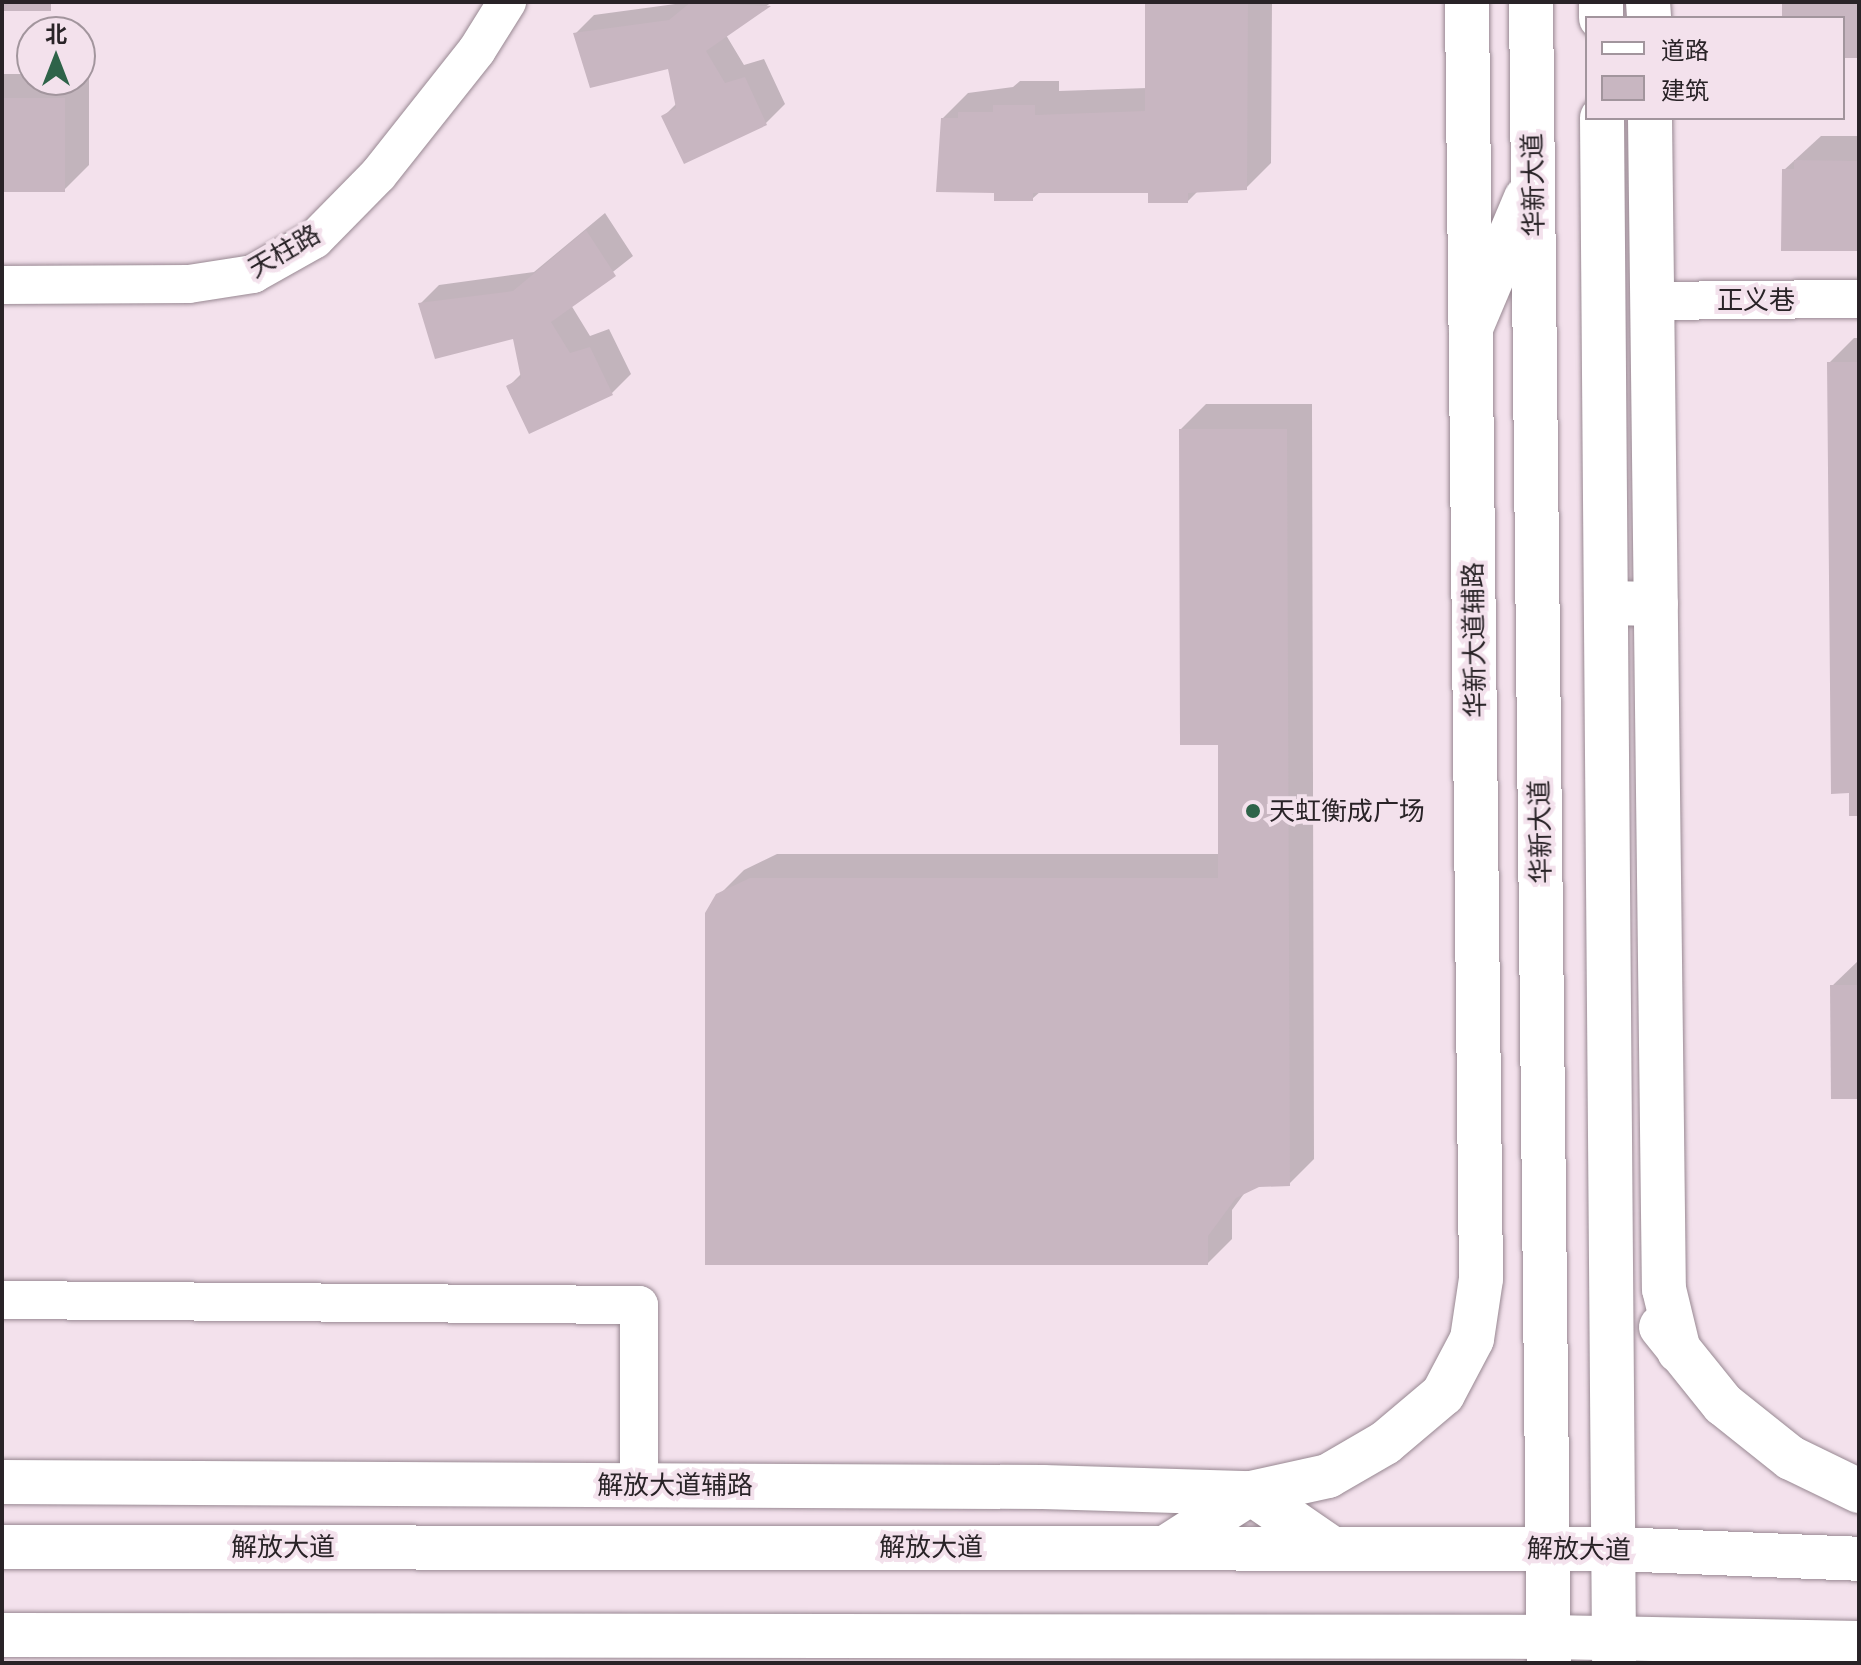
<!DOCTYPE html>
<meta charset="utf-8">
<style>
body{margin:0}
#map{position:relative;width:1861px;height:1665px;overflow:hidden;background:#f3e1ec;font-family:"IBM Plex Sans","Noto Sans SC",sans-serif}
div>[style]{position:absolute}
[style*='--x']{left:calc(var(--x)*1px);top:calc(var(--y)*1px);width:calc(var(--w)*1px);rotate:calc(var(--a)*1deg)}
.shadow>*{inset:0;background:#0003}
.building>*{inset:0;background:#c8b6c1}
.roads{filter:drop-shadow(0 0 2px #988892) drop-shadow(0 0 2px #988892)}
.minor>*{height:38px;margin:-19px;padding:0 19px;transform-origin:19px;border-radius:19px;background:#fff}
.major>*{height:44px;margin:-22px;padding:0 22px;transform-origin:22px;border-radius:22px;background:#fff}
.highway>*{height:44px;margin:-22px;padding:0 22px;transform-origin:22px;border-radius:22px;background:#fff}
.dots>*{width:22px;height:22px;translate:-50% -50%;box-sizing:border-box;border:4px solid #f3e1ec;border-radius:50%}
span{translate:-50% -50%;white-space:nowrap;text-align:center;line-height:1.15;-webkit-text-stroke:8px #f3e1ec;paint-order:stroke}
.street-label{font-size:26px;color:#292327}
.poi-label{font-size:26px;color:#292327}
.left{translate:0 -50%;text-align:left}
.frame{position:absolute;inset:0;border:4px solid #292327;pointer-events:none}
.legend{position:absolute;left:1585px;top:16px;width:260px;height:104px;box-sizing:border-box;background:#f3e1ec;border:2px solid #a2959d;margin:0;padding:10px 14px;list-style:none;font-size:24px;color:#292327}
.legend li{display:flex;align-items:center;gap:16px;height:40px}
.legend b{width:40px;border:2px solid #a2959d}
.north{position:absolute;left:16px;top:16px;width:80px;height:80px;box-sizing:border-box;background:#f3e1ec;border:2px solid #a2959d;border-radius:50%;rotate:0deg;font-size:22px;font-weight:700;line-height:32px;text-align:center;color:#292327}
.north::after{content:'';display:block;margin:auto;width:28px;height:36px;background:#2e6349;clip-path:polygon(50% 0,100% 100%,50% 72%,0 100%)}
</style>
<div id="map">
<div class="shadow">
<div style="clip-path:polygon(690px 2px,772px 2px,726px 35px,744px 65px,764px 59px,785px 104px,766px 123px,685px 161px,664px 116px,677px 103px,669px 67px,575px 34px,594px 15px)"></div>
<div style="clip-path:polygon(1147px 2px,1272px 2px,1271px 163px,1246px 188px,1199px 190px,1188px 201px,1150px 191px,1041px 191px,1032px 199px,996px 191px,943px 118px,968px 93px,1013px 87px,1020px 81px,1059px 81px,1059px 91px,1147px 88px)"></div>
<div style="clip-path:polygon(2px 74px,32px 74px,32px 80px,80px 80px,80px 74px,89px 74px,89px 165px,64px 190px,2px 190px)"></div>
<div style="clip-path:polygon(1821px 136px,1859px 136px,1859px 249px,1784px 170px)"></div>
<div style="clip-path:polygon(605px 213px,633px 256px,571px 305px,590px 336px,609px 329px,631px 374px,612px 393px,509px 386px,522px 373px,514px 337px,420px 304px,439px 285px,534px 272px)"></div>
<div style="clip-path:polygon(1854px 338px,1859px 338px,1859px 814px,1829px 363px)"></div>
<div style="clip-path:polygon(1206px 404px,1312px 404px,1314px 1159px,1289px 1184px,1258px 1185px,1246px 1191px,1232px 1210px,1232px 1239px,1207px 1264px,718px 896px,744px 870px,777px 854px,1220px 854px,1220px 743px,1181px 429px)"></div>
<div style="clip-path:polygon(1859px 960px,1859px 1097px,1832px 986px)"></div>
</div>
<div class="building">
<div style="clip-path:polygon(2px 2px,51px 2px,51px 11px,2px 11px)"></div>
<div style="clip-path:polygon(691px 2px,771px 6px,706px 51px,725px 83px,745px 77px,767px 125px,684px 164px,661px 116px,676px 108px,668px 69px,590px 88px,573px 33px,669px 20px)"></div>
<div style="clip-path:polygon(1145px 2px,1248px 2px,1247px 190px,1188px 193px,1188px 203px,1148px 203px,1148px 193px,1033px 193px,1033px 201px,994px 201px,994px 193px,936px 192px,941px 118px,958px 118px,958px 112px,993px 112px,993px 105px,1035px 105px,1035px 115px,1145px 111px)"></div>
<div style="clip-path:polygon(1782px 2px,1859px 2px,1859px 58px,1843px 58px,1843px 18px,1782px 18px)"></div>
<div style="clip-path:polygon(2px 98px,65px 98px,65px 192px,2px 192px)"></div>
<div style="clip-path:polygon(1794px 160px,1859px 161px,1859px 251px,1781px 251px,1782px 169px,1794px 169px)"></div>
<div style="clip-path:polygon(586px 230px,616px 276px,551px 322px,570px 353px,590px 347px,613px 395px,529px 434px,506px 386px,521px 378px,513px 339px,435px 359px,418px 303px,513px 291px)"></div>
<div style="clip-path:polygon(1827px 362px,1859px 362px,1859px 816px,1849px 816px,1849px 793px,1831px 794px)"></div>
<div style="clip-path:polygon(1179px 429px,1287px 429px,1290px 1186px,1259px 1187px,1236px 1198px,1208px 1236px,1208px 1265px,705px 1265px,705px 913px,716px 894px,750px 878px,1218px 878px,1218px 745px,1180px 745px)"></div>
<div style="clip-path:polygon(1830px 985px,1859px 985px,1859px 1099px,1831px 1099px)"></div>
</div>
<div class="roads">
<div class="minor">
<div style="--x:2;--y:285;--w:187;--a:-0.3"></div>
<div style="--x:189;--y:284;--w:65;--a:-8.9"></div>
<div style="--x:253;--y:274;--w:71;--a:-29.4"></div>
<div style="--x:315;--y:239;--w:90;--a:-45.5"></div>
<div style="--x:378;--y:175;--w:159;--a:-51.6"></div>
<div style="--x:477;--y:50;--w:57;--a:-58"></div>
<div style="--x:1652;--y:301;--w:207;--a:-0.6"></div>
<div style="--x:2;--y:1300;--w:637;--a:0.45"></div>
<div style="--x:639;--y:1305;--w:180;--a:90"></div>
</div>
<div class="major">
<div style="--x:1648;--y:2;--w:16;--a:86"></div>
<div style="--x:1650;--y:118;--w:1171;--a:89.32"></div>
<div style="--x:1664;--y:1289;--w:64;--a:76.4"></div>
<div style="--x:1661;--y:1327;--w:99;--a:51.2"></div>
<div style="--x:1723;--y:1404;--w:87;--a:38.5"></div>
<div style="--x:1791;--y:1458;--w:76;--a:25.9"></div>
<div style="--x:2;--y:1482;--w:1041;--a:0.28"></div>
<div style="--x:1043;--y:1487;--w:208;--a:1.7"></div>
<div style="--x:1251;--y:1493;--w:97;--a:34.5"></div>
<div style="--x:1165;--y:1548;--w:102;--a:-32.6"></div>
<div style="--x:1251;--y:1493;--w:79;--a:-12.4"></div>
<div style="--x:1328;--y:1476;--w:66;--a:-30.1"></div>
<div style="--x:1385;--y:1443;--w:76;--a:-40.2"></div>
<div style="--x:1443;--y:1394;--w:62;--a:-62.2"></div>
<div style="--x:1472;--y:1339;--w:61;--a:-81.5"></div>
<div style="--x:1481;--y:1279;--w:1277;--a:-90.63"></div>
</div>
<div class="highway">
<div style="--x:1531;--y:2;--w:1661;--a:89.38"></div>
<div style="--x:1601;--y:2;--w:16;--a:90"></div>
<div style="--x:1602;--y:118;--w:1545;--a:89.55"></div>
<div style="--x:1471;--y:328;--w:141;--a:-67.1"></div>
<div style="--x:1608;--y:603;--w:48;--a:1.2"></div>
<div style="--x:2;--y:1547;--w:1613;--a:0.07"></div>
<div style="--x:1615;--y:1549;--w:244;--a:2.3"></div>
<div style="--x:2;--y:1635;--w:1547;--a:0.07"></div>
<div style="--x:1549;--y:1637;--w:310;--a:1.1"></div>
</div>
</div>
<div class="dots">
<div style="left:1253px;top:811px;background:#2e6349"></div>
</div>
<div class="street-label">
<span style="left:1533px;top:185px;rotate:-91deg">华新大道</span>
<span style="left:284px;top:251px;rotate:-30deg">天柱路</span>
<span style="left:1756px;top:300px">正义巷</span>
<span style="left:1474px;top:640px;rotate:-91deg">华新大道辅路</span>
<span style="left:1540px;top:832px;rotate:-91deg">华新大道</span>
<span style="left:675px;top:1485px">解放大道辅路</span>
<span style="left:283px;top:1547px">解放大道</span>
<span style="left:931px;top:1547px">解放大道</span>
<span style="left:1579px;top:1549px;rotate:1deg">解放大道</span>
</div>
<div class="poi-label">
<span class="left" style="left:1269px;top:811px">天虹衡成广场</span>
</div>
<div class="frame"></div>
<ul class="legend">
<li><b style="height:10px;background:#fff"></b>道路</li>
<li><b style="height:22px;background:#c8b6c1"></b>建筑</li>
</ul>
<div class="north">北</div>
</div>
